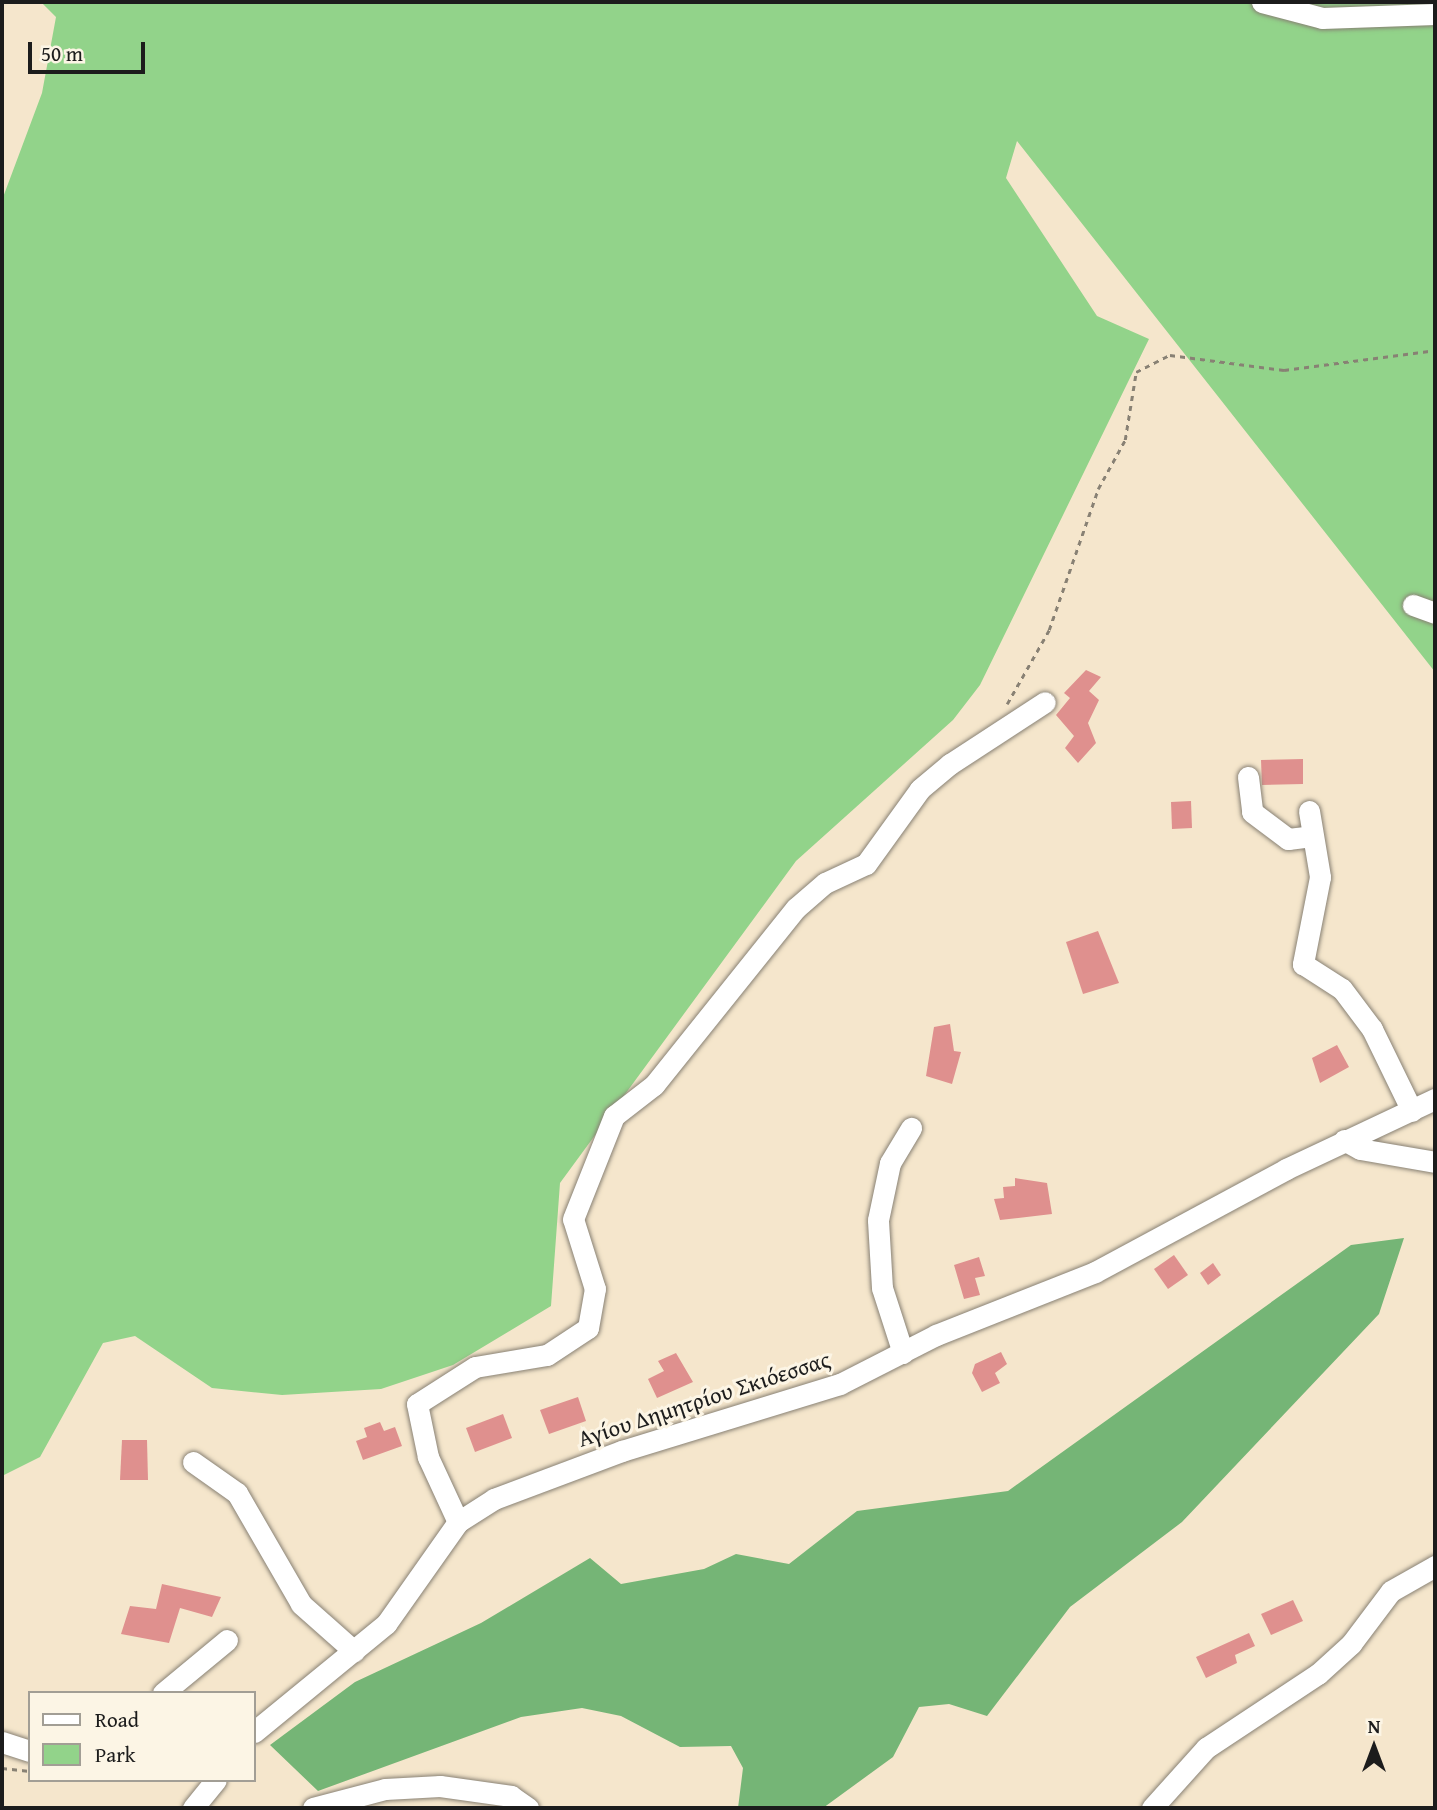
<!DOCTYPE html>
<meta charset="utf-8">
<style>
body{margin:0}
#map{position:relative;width:1437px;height:1810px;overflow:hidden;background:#f5e6cc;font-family:"Gentium Book Plus",serif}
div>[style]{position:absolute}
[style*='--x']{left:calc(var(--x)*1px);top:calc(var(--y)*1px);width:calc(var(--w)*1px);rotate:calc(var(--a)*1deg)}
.green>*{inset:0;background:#92d38a}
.forest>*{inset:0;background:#75b576}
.building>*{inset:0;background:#df908e}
.path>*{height:2.5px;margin-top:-1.25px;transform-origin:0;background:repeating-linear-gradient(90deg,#888174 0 5px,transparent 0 10px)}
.roads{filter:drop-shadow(0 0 2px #888174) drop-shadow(0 0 2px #888174)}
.minor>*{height:21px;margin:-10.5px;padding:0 10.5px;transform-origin:10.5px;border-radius:10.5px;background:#fff}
span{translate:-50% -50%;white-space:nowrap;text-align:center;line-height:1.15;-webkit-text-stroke:6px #fcf5e5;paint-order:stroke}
.street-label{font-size:23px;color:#1c1c1c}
.frame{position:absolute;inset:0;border:4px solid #1c1c1c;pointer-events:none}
.legend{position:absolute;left:28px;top:1691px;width:228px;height:91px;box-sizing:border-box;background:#fcf5e5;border:2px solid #a29e95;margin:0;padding:9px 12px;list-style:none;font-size:21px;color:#1c1c1c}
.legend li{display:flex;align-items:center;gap:14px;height:35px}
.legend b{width:35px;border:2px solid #a29e95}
.north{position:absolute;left:1339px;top:1712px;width:70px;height:70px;-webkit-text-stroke:5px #fcf5e5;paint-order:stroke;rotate:0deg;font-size:19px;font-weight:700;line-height:28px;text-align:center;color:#1c1c1c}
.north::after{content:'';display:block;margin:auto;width:24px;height:32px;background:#1c1c1c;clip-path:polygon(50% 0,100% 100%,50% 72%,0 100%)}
.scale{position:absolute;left:28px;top:42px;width:117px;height:32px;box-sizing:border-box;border:4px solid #1c1c1c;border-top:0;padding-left:9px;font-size:21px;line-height:24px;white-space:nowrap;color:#1c1c1c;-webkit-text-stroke:5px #fcf5e5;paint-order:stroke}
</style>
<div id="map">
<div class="green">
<div style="clip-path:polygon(41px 2px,1435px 2px,1435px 672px,1017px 141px,1006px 178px,1097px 316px,1149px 339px,980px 685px,953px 720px,796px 861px,560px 1183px,551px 1306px,453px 1365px,381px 1389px,282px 1395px,212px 1388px,135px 1336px,103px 1343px,40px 1457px,2px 1476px,2px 200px,42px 93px,56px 17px)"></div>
</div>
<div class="forest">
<div style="clip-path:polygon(1404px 1238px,1379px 1314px,1182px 1522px,1070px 1607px,987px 1716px,949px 1704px,919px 1707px,893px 1757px,823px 1808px,738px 1808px,743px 1768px,731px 1746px,680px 1747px,621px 1716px,582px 1708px,521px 1717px,318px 1791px,270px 1745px,355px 1682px,481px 1623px,590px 1558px,621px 1584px,704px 1569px,736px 1554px,789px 1564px,857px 1511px,1008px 1491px,1351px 1245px)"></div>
</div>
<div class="building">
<div style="clip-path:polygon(1086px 670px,1101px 677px,1089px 691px,1099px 700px,1088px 723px,1096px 743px,1078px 763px,1065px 748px,1074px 736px,1056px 715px,1070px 698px,1064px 693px)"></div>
<div style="clip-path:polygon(1303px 759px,1303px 784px,1262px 785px,1261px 760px)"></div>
<div style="clip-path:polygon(1191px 801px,1192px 828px,1172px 829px,1171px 802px)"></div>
<div style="clip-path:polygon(1098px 931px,1119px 983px,1083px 994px,1066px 942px)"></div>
<div style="clip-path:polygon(950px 1024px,954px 1051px,961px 1052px,952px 1084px,926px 1076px,934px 1027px)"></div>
<div style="clip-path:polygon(1337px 1045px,1349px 1067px,1320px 1083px,1312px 1058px)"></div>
<div style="clip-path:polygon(1015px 1178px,1047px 1183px,1052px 1214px,1000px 1220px,994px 1199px,1004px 1198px,1003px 1187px,1015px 1186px)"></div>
<div style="clip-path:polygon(1174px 1255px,1188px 1275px,1168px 1289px,1154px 1269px)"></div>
<div style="clip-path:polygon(979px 1257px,985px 1276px,975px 1278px,980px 1295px,964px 1299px,954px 1265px)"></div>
<div style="clip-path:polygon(1213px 1263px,1221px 1275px,1208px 1285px,1200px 1273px)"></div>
<div style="clip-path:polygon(1001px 1352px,1007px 1364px,995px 1373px,1000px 1383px,982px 1392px,972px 1373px,975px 1364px)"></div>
<div style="clip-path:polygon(676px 1353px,693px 1382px,657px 1398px,648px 1379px,664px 1371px,658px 1361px)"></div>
<div style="clip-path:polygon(578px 1397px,586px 1421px,549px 1434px,540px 1410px)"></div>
<div style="clip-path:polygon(503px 1414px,512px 1438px,475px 1452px,466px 1428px)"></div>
<div style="clip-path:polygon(380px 1422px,384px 1431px,395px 1427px,402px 1446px,363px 1460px,356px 1441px,367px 1437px,364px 1428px)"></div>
<div style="clip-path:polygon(122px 1440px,147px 1440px,148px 1480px,120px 1480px)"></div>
<div style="clip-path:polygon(162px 1584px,221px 1597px,212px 1617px,180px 1608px,169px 1643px,121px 1634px,130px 1606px,156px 1609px)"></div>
<div style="clip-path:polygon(1293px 1600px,1303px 1621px,1271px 1635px,1261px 1614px)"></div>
<div style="clip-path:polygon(1249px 1633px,1255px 1646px,1235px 1655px,1237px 1663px,1206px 1678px,1196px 1657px)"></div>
</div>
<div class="path">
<div style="--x:1007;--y:704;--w:85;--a:-60.4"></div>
<div style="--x:1049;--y:630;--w:149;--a:-70.8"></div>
<div style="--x:1098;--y:489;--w:56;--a:-61.1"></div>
<div style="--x:1125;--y:440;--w:69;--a:-80.8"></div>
<div style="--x:1136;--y:372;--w:38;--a:-27"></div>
<div style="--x:1170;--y:355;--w:115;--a:7.5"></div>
<div style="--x:1284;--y:370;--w:152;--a:-7.5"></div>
<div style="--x:2;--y:1768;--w:28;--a:6"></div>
</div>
<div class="roads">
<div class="minor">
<div style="--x:1262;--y:2;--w:62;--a:14.9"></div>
<div style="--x:1322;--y:18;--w:113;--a:-2"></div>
<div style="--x:1413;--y:605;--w:23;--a:20"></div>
<div style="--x:1248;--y:777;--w:35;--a:83"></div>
<div style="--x:1252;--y:812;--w:45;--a:36.9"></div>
<div style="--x:1288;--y:839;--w:24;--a:-7"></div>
<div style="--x:1309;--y:811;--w:67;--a:80.5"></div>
<div style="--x:1320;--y:877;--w:89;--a:101.1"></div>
<div style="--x:1303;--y:964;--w:46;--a:32.7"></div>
<div style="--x:1342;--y:989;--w:50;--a:53.1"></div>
<div style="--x:1372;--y:1029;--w:91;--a:64"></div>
<div style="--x:1344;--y:1140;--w:18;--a:29"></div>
<div style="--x:1360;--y:1149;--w:76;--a:9.8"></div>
<div style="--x:903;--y:1353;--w:68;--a:-107.9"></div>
<div style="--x:882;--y:1288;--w:68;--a:-93.4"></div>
<div style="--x:878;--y:1220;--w:58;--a:-78.1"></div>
<div style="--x:890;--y:1163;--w:41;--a:-59"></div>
<div style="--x:193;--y:1462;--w:54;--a:35.2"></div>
<div style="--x:237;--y:1493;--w:128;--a:60"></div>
<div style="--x:301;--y:1604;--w:71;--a:41.6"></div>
<div style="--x:458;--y:1522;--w:72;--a:-114.8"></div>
<div style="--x:428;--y:1457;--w:54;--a:-101.7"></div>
<div style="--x:417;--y:1404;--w:69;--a:-32.5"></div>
<div style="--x:475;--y:1367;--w:73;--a:-9.5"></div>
<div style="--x:547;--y:1355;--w:49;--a:-33.4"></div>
<div style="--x:588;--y:1328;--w:40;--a:-80"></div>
<div style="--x:595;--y:1289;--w:73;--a:-107.4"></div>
<div style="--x:573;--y:1219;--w:111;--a:-68.3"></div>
<div style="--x:614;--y:1116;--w:51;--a:-37.8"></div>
<div style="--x:654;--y:1085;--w:227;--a:-51.3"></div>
<div style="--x:796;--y:908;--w:38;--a:-41"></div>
<div style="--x:825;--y:883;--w:45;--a:-24.9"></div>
<div style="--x:866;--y:864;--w:92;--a:-54.2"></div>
<div style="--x:920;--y:789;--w:39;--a:-40"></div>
<div style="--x:950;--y:764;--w:113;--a:-33.1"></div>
<div style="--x:163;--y:1693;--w:83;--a:-39.6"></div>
<div style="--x:254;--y:1732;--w:171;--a:-39.3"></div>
<div style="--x:386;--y:1624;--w:125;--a:-54.8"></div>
<div style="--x:458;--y:1522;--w:43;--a:-32.6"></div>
<div style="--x:494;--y:1499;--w:137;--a:-20.6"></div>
<div style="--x:622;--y:1451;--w:228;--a:-17.1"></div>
<div style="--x:840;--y:1384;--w:108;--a:-27"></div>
<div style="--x:936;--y:1335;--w:171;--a:-21.6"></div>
<div style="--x:1095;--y:1272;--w:217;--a:-28.3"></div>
<div style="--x:1286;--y:1169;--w:165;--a:-25.2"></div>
<div style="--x:2;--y:1742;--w:29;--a:18"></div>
<div style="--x:193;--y:1808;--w:36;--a:-51"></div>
<div style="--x:313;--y:1808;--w:74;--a:-14.8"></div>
<div style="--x:385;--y:1789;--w:55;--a:-3.1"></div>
<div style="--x:440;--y:1786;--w:72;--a:8"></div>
<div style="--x:511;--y:1796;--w:21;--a:35"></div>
<div style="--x:1152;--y:1808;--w:81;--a:-48"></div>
<div style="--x:1206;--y:1748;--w:134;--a:-33.5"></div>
<div style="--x:1318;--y:1674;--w:45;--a:-42.3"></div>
<div style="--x:1351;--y:1644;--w:66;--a:-53"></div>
<div style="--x:1391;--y:1591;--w:51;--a:-29.6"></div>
</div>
</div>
<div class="street-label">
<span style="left:704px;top:1399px;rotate:-18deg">Αγίου Δημητρίου Σκιόεσσας</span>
</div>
<div class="frame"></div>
<ul class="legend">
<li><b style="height:9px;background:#fff"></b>Road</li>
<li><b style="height:19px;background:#92d38a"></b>Park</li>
</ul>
<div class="north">N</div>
<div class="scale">50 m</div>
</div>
